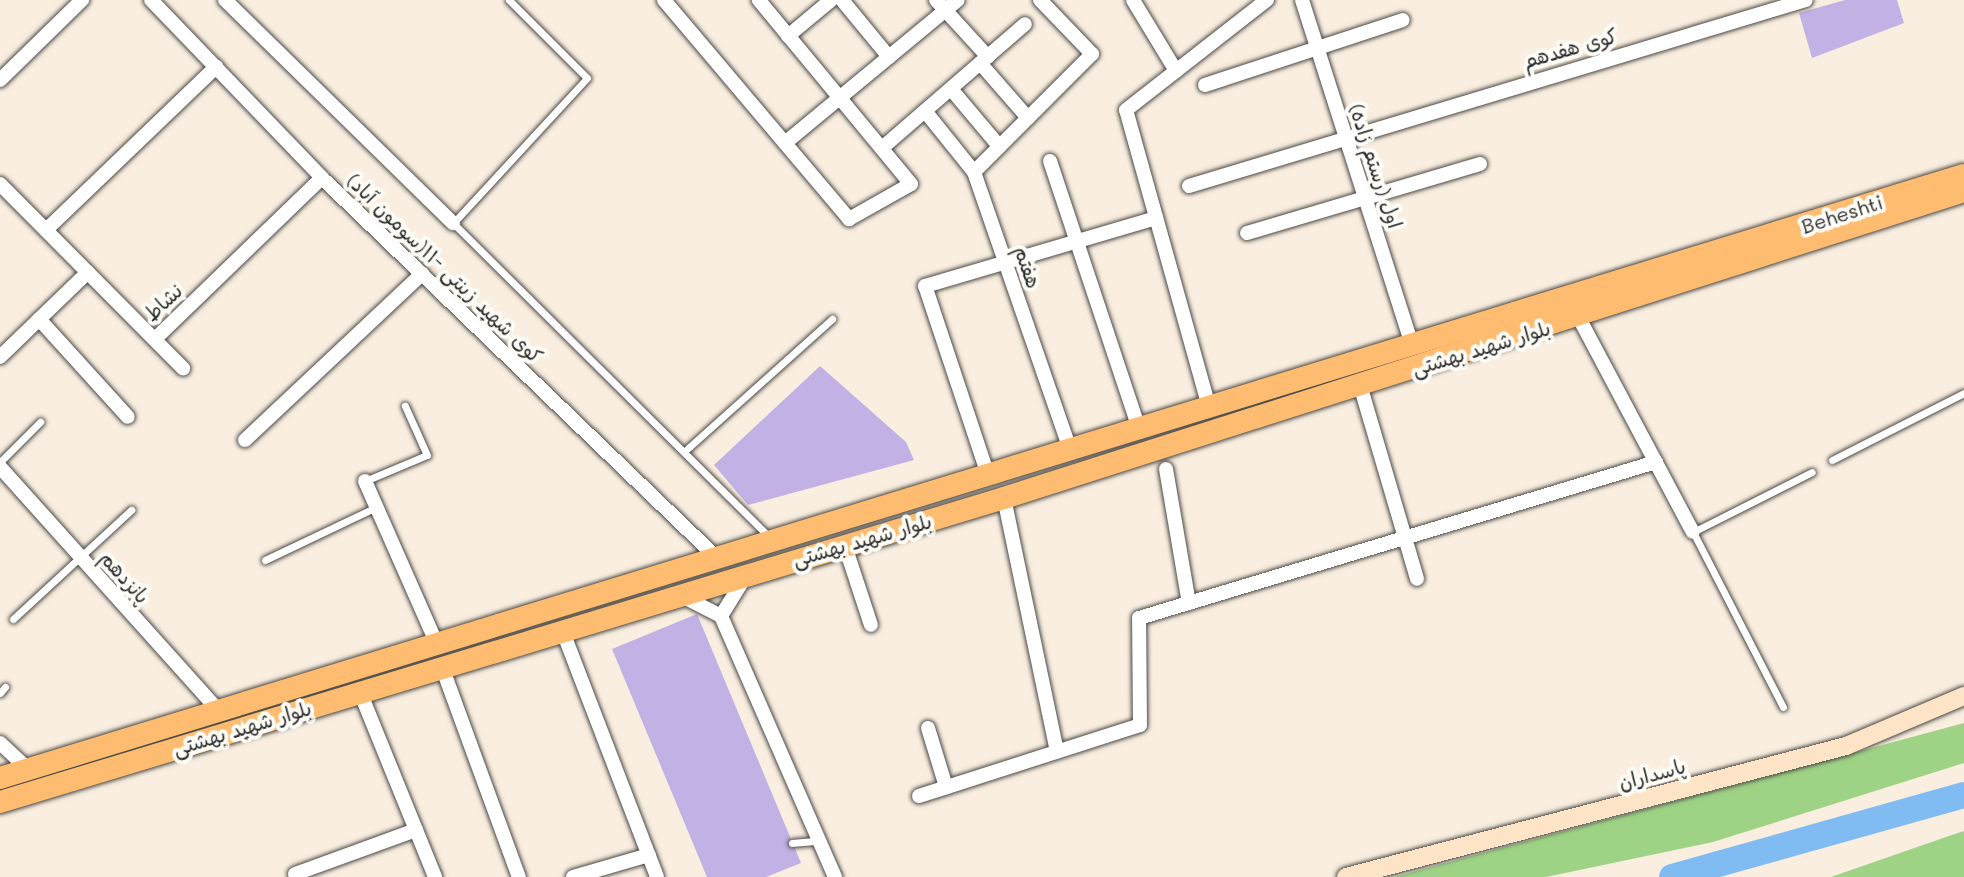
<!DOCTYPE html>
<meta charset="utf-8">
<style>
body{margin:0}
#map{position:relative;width:1964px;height:877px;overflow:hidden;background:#f9eedf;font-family:Mali,"Playpen Sans Arabic",sans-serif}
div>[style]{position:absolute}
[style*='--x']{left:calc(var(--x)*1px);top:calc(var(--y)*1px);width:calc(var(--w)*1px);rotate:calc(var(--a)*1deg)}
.green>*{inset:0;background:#9ed385}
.river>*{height:26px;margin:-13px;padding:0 13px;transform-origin:13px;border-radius:13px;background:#80bcf2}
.building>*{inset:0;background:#c1b1e5}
.roads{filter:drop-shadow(0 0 2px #4a4846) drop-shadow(0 0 2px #4a4846)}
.lane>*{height:7px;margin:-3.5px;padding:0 3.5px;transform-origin:3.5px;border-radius:3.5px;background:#fff}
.street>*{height:14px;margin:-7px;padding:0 7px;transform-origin:7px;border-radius:7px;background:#fff}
.secondary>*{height:18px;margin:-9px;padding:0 9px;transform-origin:9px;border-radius:9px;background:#fee4c6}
.primary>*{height:22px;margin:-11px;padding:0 11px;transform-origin:11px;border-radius:11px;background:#fdbc70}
span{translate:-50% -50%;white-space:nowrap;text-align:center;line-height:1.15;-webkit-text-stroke:8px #fdfcf7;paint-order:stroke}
.street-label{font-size:20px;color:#2b2b2b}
</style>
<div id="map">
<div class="green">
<div style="clip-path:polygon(1964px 723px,1964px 763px,1713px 842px,1546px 877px,1394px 877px)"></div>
<div style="clip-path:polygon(1964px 831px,1964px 877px,1831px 877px,1946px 837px)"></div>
</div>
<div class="river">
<div style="--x:1672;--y:877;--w:303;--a:-15.7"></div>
</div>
<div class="building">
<div style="clip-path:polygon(1845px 0,1897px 0,1904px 23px,1812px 58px,1799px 13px)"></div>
<div style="clip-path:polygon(820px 366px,906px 442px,914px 460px,748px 505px,714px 465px)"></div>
<div style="clip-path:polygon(697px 614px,801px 863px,766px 877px,707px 877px,612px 649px)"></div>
</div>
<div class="roads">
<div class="lane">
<div style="--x:509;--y:0;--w:110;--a:45"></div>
<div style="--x:587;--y:78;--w:197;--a:132.7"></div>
<div style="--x:453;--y:223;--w:445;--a:44.8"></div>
<div style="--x:687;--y:449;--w:195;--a:-41.9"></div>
<div style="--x:1832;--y:460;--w:148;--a:-26.9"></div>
<div style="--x:0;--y:462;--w:57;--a:-45"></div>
<div style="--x:365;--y:481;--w:67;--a:-22.8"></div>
<div style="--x:427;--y:455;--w:54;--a:-114.2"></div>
<div style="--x:265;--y:560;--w:123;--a:-25.5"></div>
<div style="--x:13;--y:619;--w:161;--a:-42.7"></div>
<div style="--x:0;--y:693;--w:8;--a:-50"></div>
<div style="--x:1783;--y:707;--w:197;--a:-117.2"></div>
<div style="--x:1693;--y:532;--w:133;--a:-26.8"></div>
<div style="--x:792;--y:843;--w:25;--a:-5"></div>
</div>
<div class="street">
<div style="--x:151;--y:0;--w:247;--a:46.1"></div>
<div style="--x:322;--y:178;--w:548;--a:43.89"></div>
<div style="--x:225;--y:0;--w:319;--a:44.4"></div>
<div style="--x:664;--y:0;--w:287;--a:49.8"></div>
<div style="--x:849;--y:219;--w:71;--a:-29.4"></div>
<div style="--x:911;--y:184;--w:239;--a:-129.6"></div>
<div style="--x:842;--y:0;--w:74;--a:50.5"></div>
<div style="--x:936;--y:0;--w:77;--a:47.6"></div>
<div style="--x:1133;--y:0;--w:83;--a:58.8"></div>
<div style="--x:1302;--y:0;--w:361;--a:72.3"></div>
<div style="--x:788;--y:36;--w:56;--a:-39.9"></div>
<div style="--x:980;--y:63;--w:73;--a:48.9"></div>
<div style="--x:0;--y:80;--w:115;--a:-44.3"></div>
<div style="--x:1205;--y:85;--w:208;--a:-18.2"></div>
<div style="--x:951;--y:89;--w:75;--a:49.9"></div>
<div style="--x:925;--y:111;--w:78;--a:51.2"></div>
<div style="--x:974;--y:172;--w:293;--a:70.9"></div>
<div style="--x:785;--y:143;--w:224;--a:-39.6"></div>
<div style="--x:882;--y:148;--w:189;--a:-40.9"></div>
<div style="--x:1050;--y:161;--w:281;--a:71.6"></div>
<div style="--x:974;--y:172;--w:167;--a:-45"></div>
<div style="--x:1092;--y:54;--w:75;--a:-133.9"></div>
<div style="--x:0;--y:184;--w:260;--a:45.2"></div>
<div style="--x:1189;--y:186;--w:644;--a:-16.78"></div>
<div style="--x:46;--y:230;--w:236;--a:-43.8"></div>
<div style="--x:1247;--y:233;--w:243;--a:-16.5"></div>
<div style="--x:1579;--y:318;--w:242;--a:62"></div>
<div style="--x:39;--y:319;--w:132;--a:47.8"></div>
<div style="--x:155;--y:339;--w:232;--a:-44"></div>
<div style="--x:0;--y:357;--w:122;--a:-44"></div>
<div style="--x:1360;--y:385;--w:202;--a:73.6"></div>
<div style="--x:1209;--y:407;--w:308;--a:-105.6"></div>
<div style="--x:1126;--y:110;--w:179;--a:-38"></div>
<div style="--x:245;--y:440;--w:243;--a:-43.2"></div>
<div style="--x:0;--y:467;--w:331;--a:48.1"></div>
<div style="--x:1166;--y:469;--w:136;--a:80.3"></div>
<div style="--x:988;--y:475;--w:199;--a:-108.4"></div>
<div style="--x:925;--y:286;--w:241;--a:-16.4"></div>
<div style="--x:365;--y:481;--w:178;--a:66.2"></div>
<div style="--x:1004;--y:498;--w:259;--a:78.2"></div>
<div style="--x:845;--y:546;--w:83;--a:71.8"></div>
<div style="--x:680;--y:595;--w:46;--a:27.1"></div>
<div style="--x:721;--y:616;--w:49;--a:-58.2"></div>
<div style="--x:721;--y:616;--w:285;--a:66.4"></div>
<div style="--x:563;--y:632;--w:262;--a:69"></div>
<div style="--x:442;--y:667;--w:224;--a:69.9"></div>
<div style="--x:360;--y:692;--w:200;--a:67.9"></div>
<div style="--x:928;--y:728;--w:62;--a:73"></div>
<div style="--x:0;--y:743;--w:38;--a:43"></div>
<div style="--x:919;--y:796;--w:232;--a:-17.8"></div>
<div style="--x:1140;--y:725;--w:107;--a:-90.5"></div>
<div style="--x:1139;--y:618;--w:540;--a:-16.79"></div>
<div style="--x:295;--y:874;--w:129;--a:-20"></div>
<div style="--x:573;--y:877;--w:79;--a:-16.1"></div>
</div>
<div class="secondary">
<div style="--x:1346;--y:877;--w:517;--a:-14.68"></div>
<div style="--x:1846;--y:746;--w:128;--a:-23"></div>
</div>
<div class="primary">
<div style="--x:0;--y:778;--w:2054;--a:-17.07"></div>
<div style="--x:0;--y:802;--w:1049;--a:-16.85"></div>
<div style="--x:1004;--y:498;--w:1008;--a:-17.73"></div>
</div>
</div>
<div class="street-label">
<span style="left:1570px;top:48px;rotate:-16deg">کوی هفدهم</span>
<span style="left:1376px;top:166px;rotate:72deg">اول (رستم زاده)</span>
<span style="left:1842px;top:214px;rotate:-18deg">Beheshti</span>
<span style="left:1028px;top:267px;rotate:71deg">هفتم</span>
<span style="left:445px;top:268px;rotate:44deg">کوی شهید زینتی -۱۱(سومون آباد)</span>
<span style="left:163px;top:302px;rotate:-43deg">نشاط</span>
<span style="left:1481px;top:348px;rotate:-17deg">بلوار شهید بهشتی</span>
<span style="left:862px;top:540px;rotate:-16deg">بلوار شهید بهشتی</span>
<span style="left:125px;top:577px;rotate:48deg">پانزدهم</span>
<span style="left:242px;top:728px;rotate:-17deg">بلوار شهید بهشتی</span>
<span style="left:1652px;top:774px;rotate:-15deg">پاسداران</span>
</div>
</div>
